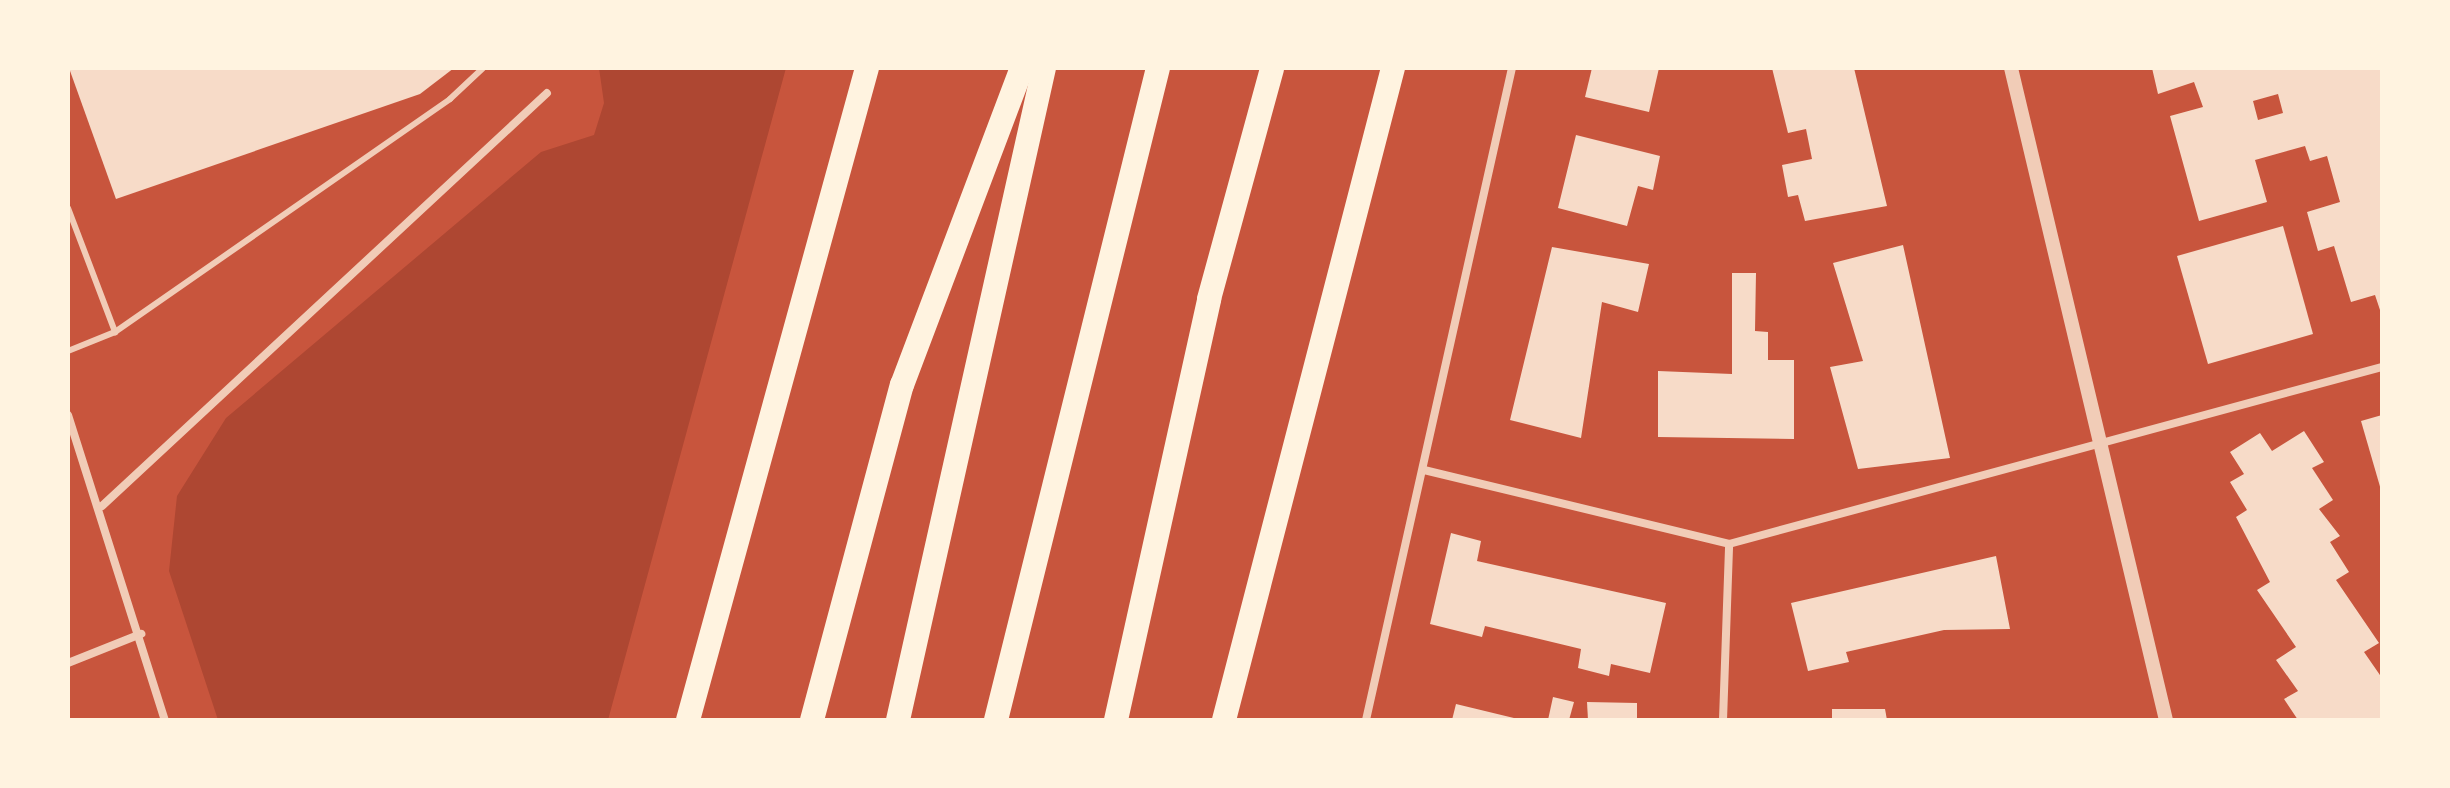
<!DOCTYPE html>
<style>
body{margin:0}
#map{position:relative;width:2450px;height:788px;overflow:hidden;background:#c8553d;font-family:"Archivo Narrow",sans-serif}
div>[style]{position:absolute}
[style*='--x']{left:calc(var(--x)*1px);top:calc(var(--y)*1px);width:calc(var(--w)*1px);rotate:calc(var(--a)*1deg)}
.green>*{inset:0;background:#ae4732}
.building>*{inset:0;background:#f7dbc8}
.service>*{height:6px;margin:-3px;padding:0 3px;transform-origin:3px;border-radius:3px;background:#f1ccb7}
.minor>*{height:8px;margin:-4px;padding:0 4px;transform-origin:4px;border-radius:4px;background:#f1ccb7}
.tertiary>*{height:14px;margin:-7px;padding:0 7px;transform-origin:7px;border-radius:7px;background:#f1ccb7}
.motorway>*{height:24px;margin:-12px;padding:0 12px;transform-origin:12px;border-radius:12px;background:#fff3e0}
span{translate:-50% -50%;white-space:nowrap;text-align:center;line-height:1.15;-webkit-text-stroke:7px #fff3e0;paint-order:stroke}
.frame{position:absolute;inset:0;border:70px solid #fff3e0;pointer-events:none}
</style>
<div id="map">
<div class="green">
<div style="clip-path:polygon(599px 68px,786px 68px,608px 720px,218px 720px,169px 571px,177px 496px,226px 418px,541px 152px,594px 135px,604px 103px)"></div>
</div>
<div class="building">
<div style="clip-path:polygon(69px 68px,454px 68px,420px 94px,116px 199px)"></div>
<div style="clip-path:polygon(1592px 68px,1659px 68px,1649px 112px,1585px 97px)"></div>
<div style="clip-path:polygon(1772px 68px,1854px 68px,1887px 206px,1805px 221px,1798px 195px,1788px 197px,1782px 165px,1812px 159px,1806px 129px,1788px 133px)"></div>
<div style="clip-path:polygon(evenodd,2152px 68px,2382px 68px,2382px 316px,2375px 295px,2351px 302px,2334px 246px,2318px 251px,2307px 212px,2340px 202px,2327px 156px,2310px 161px,2305px 146px,2255px 160px,2267px 202px,2199px 221px,2170px 116px,2203px 107px,2194px 82px,2158px 94px,2152px 68px,2278px 94px,2283px 113px,2258px 120px,2253px 101px,2278px 94px)"></div>
<div style="clip-path:polygon(1576px 135px,1660px 156px,1653px 190px,1638px 186px,1627px 226px,1558px 208px)"></div>
<div style="clip-path:polygon(2283px 226px,2313px 334px,2208px 364px,2177px 256px)"></div>
<div style="clip-path:polygon(1903px 245px,1950px 458px,1858px 469px,1830px 367px,1863px 361px,1833px 263px)"></div>
<div style="clip-path:polygon(1552px 247px,1649px 264px,1638px 312px,1602px 302px,1581px 438px,1510px 420px)"></div>
<div style="clip-path:polygon(1732px 273px,1756px 273px,1755px 331px,1768px 332px,1768px 360px,1794px 360px,1794px 439px,1658px 437px,1658px 371px,1732px 374px)"></div>
<div style="clip-path:polygon(2382px 415px,2382px 490px,2381px 490px,2361px 421px)"></div>
<div style="clip-path:polygon(2304px 431px,2324px 462px,2312px 468px,2333px 500px,2319px 509px,2340px 536px,2330px 542px,2349px 572px,2336px 580px,2379px 643px,2364px 652px,2382px 678px,2382px 720px,2298px 720px,2284px 699px,2298px 691px,2276px 660px,2296px 647px,2257px 590px,2270px 582px,2236px 517px,2247px 510px,2230px 482px,2244px 474px,2230px 452px,2260px 433px,2272px 451px)"></div>
<div style="clip-path:polygon(1451px 533px,1481px 541px,1477px 561px,1666px 603px,1650px 673px,1611px 664px,1609px 676px,1578px 668px,1581px 649px,1485px 626px,1482px 637px,1430px 624px)"></div>
<div style="clip-path:polygon(1996px 556px,2010px 629px,1944px 630px,1846px 652px,1849px 662px,1808px 671px,1791px 603px)"></div>
<div style="clip-path:polygon(1553px 697px,1574px 702px,1569px 720px,1548px 720px)"></div>
<div style="clip-path:polygon(1587px 702px,1637px 703px,1637px 720px,1588px 720px)"></div>
<div style="clip-path:polygon(1456px 704px,1518px 719px,1518px 720px,1452px 720px)"></div>
<div style="clip-path:polygon(1832px 709px,1885px 709px,1887px 720px,1832px 720px)"></div>
</div>
<div class="service">
<div style="--x:68;--y:208;--w:133;--a:69.2"></div>
<div style="--x:68;--y:351;--w:51;--a:-22"></div>
<div style="--x:115;--y:332;--w:408;--a:-34.8"></div>
<div style="--x:450;--y:99;--w:45;--a:-43.2"></div>
</div>
<div class="minor">
<div style="--x:68;--y:415;--w:320;--a:72.4"></div>
<div style="--x:1424;--y:470;--w:314;--a:13.6"></div>
<div style="--x:1729;--y:544;--w:677;--a:-15.17"></div>
<div style="--x:102;--y:506;--w:607;--a:-42.86"></div>
<div style="--x:68;--y:663;--w:79;--a:-21.7"></div>
<div style="--x:1366;--y:720;--w:668;--a:-77.38"></div>
<div style="--x:1723;--y:720;--w:176;--a:-88"></div>
</div>
<div class="tertiary">
<div style="--x:2011;--y:68;--w:670;--a:76.63"></div>
</div>
<div class="motorway">
<div style="--x:688;--y:720;--w:676;--a:-74.65"></div>
<div style="--x:812;--y:720;--w:347;--a:-75"></div>
<div style="--x:902;--y:385;--w:339;--a:-69.3"></div>
<div style="--x:898;--y:720;--w:668;--a:-77.38"></div>
<div style="--x:996;--y:720;--w:672;--a:-76.05"></div>
<div style="--x:1116;--y:720;--w:431;--a:-77.5"></div>
<div style="--x:1209;--y:299;--w:239;--a:-74.7"></div>
<div style="--x:1224;--y:720;--w:674;--a:-75.47"></div>
</div>
<div class="frame"></div>
</div>
